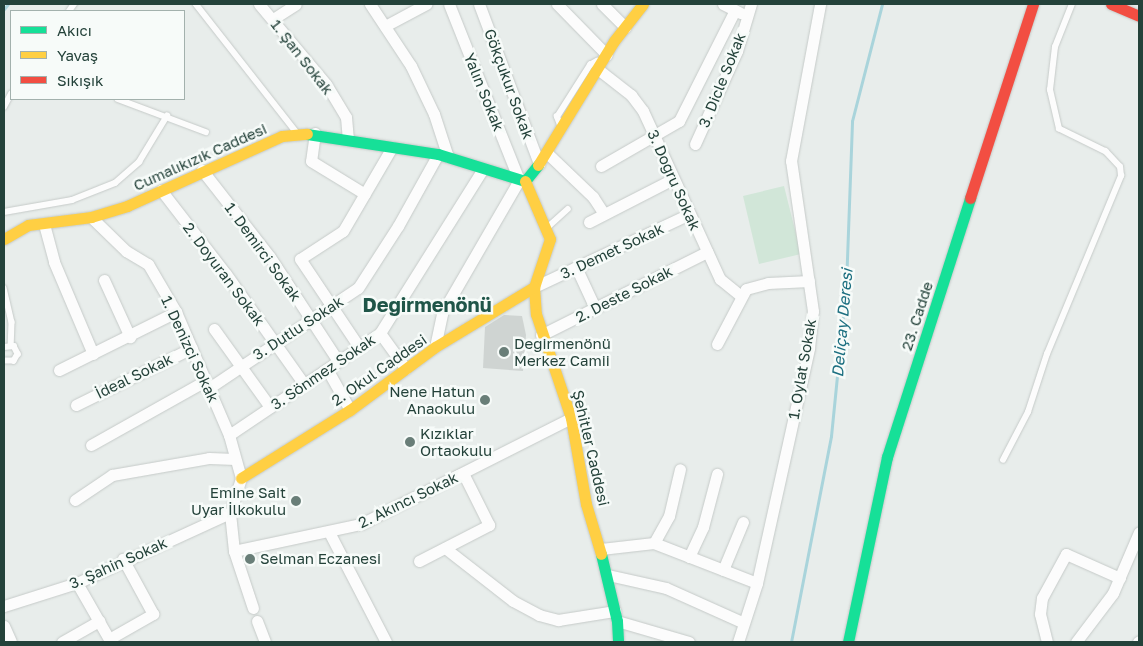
<!DOCTYPE html>
<meta charset="utf-8">
<style>
body{margin:0}
#map{position:relative;width:1143px;height:646px;overflow:hidden;background:#e8edeb;font-family:"Golos Text",sans-serif}
div>[style]{position:absolute}
[style*='--x']{left:calc(var(--x)*1px);top:calc(var(--y)*1px);width:calc(var(--w)*1px);rotate:calc(var(--a)*1deg)}
.green>*{inset:0;background:#d1e6d8}
.stream>*{height:3px;margin:-1.5px;padding:0 1.5px;transform-origin:1.5px;border-radius:1.5px;background:#a9d4db}
.building>*{inset:0;background:#cfd4d2}
.roads{filter:drop-shadow(0 0 1px #c5cac8) drop-shadow(0 0 1px #c5cac8)}
.lane>*{height:5.5px;margin:-2.75px;padding:0 2.75px;transform-origin:2.75px;border-radius:2.75px;background:#fcfcfc}
.street>*{height:11px;margin:-5.5px;padding:0 5.5px;transform-origin:5.5px;border-radius:5.5px;background:#fcfcfc}
.fast>*{height:11px;margin:-5.5px;padding:0 5.5px;transform-origin:5.5px;border-radius:5.5px;background:#16e098}
.slow>*{height:11px;margin:-5.5px;padding:0 5.5px;transform-origin:5.5px;border-radius:5.5px;background:#ffcf43}
.jam>*{height:11px;margin:-5.5px;padding:0 5.5px;transform-origin:5.5px;border-radius:5.5px;background:#f24e42}
.dots>*{width:14px;height:14px;translate:-50% -50%;box-sizing:border-box;border:2px solid #f7fbf9;border-radius:50%}
span{translate:-50% -50%;white-space:nowrap;text-align:center;line-height:1.15;-webkit-text-stroke:5px #f7fbf9;paint-order:stroke}
.street-label{font-size:15px;color:#24423a}
.poi-label{font-size:15px;color:#24423a}
.left{translate:0 -50%;text-align:left}
.right{translate:-100% -50%;text-align:right}
.water-label{font-size:16px;color:#1c6f80;font-style:italic}
.district-label{font-size:20px;color:#1f5548;font-weight:700}
.frame{position:absolute;inset:0;border:5px solid #24423a;pointer-events:none}
.legend{position:absolute;left:10px;top:10px;width:175px;height:90px;box-sizing:border-box;background:#f7fbf9;border:1px solid #a3b1ad;margin:0;padding:6px 9px;list-style:none;font-size:15px;color:#24423a}
.legend li{display:flex;align-items:center;gap:10px;height:25px}
.legend b{width:25px;border:1px solid #a3b1ad}
</style>
<div id="map">
<div class="green">
<div style="clip-path:polygon(784px 186px,801px 254px,759px 264px,743px 196px)"></div>
</div>
<div class="stream">
<div style="--x:4;--y:9;--w:6;--a:-51"></div>
<div style="--x:791;--y:642;--w:210;--a:-79"></div>
<div style="--x:831;--y:436;--w:151;--a:-84.3"></div>
<div style="--x:846;--y:286;--w:165;--a:-87.9"></div>
<div style="--x:852;--y:121;--w:121;--a:-75.6"></div>
</div>
<div class="building">
<div style="clip-path:polygon(504px 315px,522px 316px,526px 335px,523px 371px,483px 368px,485px 327px)"></div>
</div>
<div class="roads">
<div class="lane">
<div style="--x:196;--y:4;--w:164;--a:51.9"></div>
<div style="--x:69;--y:11;--w:9;--a:-54"></div>
<div style="--x:118;--y:99;--w:94;--a:20.6"></div>
<div style="--x:4;--y:107;--w:15;--a:-62"></div>
<div style="--x:560;--y:125;--w:9;--a:-111"></div>
<div style="--x:557;--y:117;--w:62;--a:-57.6"></div>
<div style="--x:590;--y:65;--w:8;--a:-30"></div>
<div style="--x:4;--y:212;--w:69;--a:-10"></div>
<div style="--x:72;--y:200;--w:46;--a:-21.6"></div>
<div style="--x:115;--y:183;--w:32;--a:-41"></div>
<div style="--x:139;--y:162;--w:54;--a:-58.7"></div>
<div style="--x:549;--y:226;--w:25;--a:-42"></div>
<div style="--x:4;--y:288;--w:35;--a:77"></div>
<div style="--x:12;--y:322;--w:23;--a:92"></div>
<div style="--x:4;--y:347;--w:10;--a:-6"></div>
<div style="--x:14;--y:346;--w:9;--a:63"></div>
<div style="--x:18;--y:354;--w:8;--a:120"></div>
<div style="--x:14;--y:361;--w:10;--a:180"></div>
<div style="--x:1003;--y:460;--w:54;--a:-62.5"></div>
<div style="--x:1028;--y:412;--w:61;--a:-71.9"></div>
<div style="--x:1047;--y:354;--w:193;--a:-67.4"></div>
<div style="--x:1121;--y:176;--w:9;--a:-96"></div>
<div style="--x:1120;--y:167;--w:21;--a:-133"></div>
<div style="--x:1106;--y:152;--w:52;--a:-153.9"></div>
<div style="--x:1059;--y:129;--w:40;--a:-103"></div>
<div style="--x:1050;--y:90;--w:43;--a:-83.4"></div>
<div style="--x:1055;--y:47;--w:46;--a:-68.4"></div>
</div>
<div class="street">
<div style="--x:259;--y:4;--w:104;--a:50.1"></div>
<div style="--x:326;--y:84;--w:39;--a:59"></div>
<div style="--x:346;--y:117;--w:23;--a:85"></div>
<div style="--x:370;--y:4;--w:74;--a:56.5"></div>
<div style="--x:411;--y:66;--w:53;--a:64.4"></div>
<div style="--x:434;--y:114;--w:45;--a:72"></div>
<div style="--x:479;--y:4;--w:171;--a:69.4"></div>
<div style="--x:557;--y:4;--w:71;--a:45.6"></div>
<div style="--x:602;--y:4;--w:33;--a:45"></div>
<div style="--x:723;--y:4;--w:20;--a:27"></div>
<div style="--x:273;--y:19;--w:27;--a:-33"></div>
<div style="--x:385;--y:26;--w:47;--a:-28.2"></div>
<div style="--x:599;--y:70;--w:41;--a:38"></div>
<div style="--x:631;--y:95;--w:20;--a:53"></div>
<div style="--x:643;--y:111;--w:185;--a:65.4"></div>
<div style="--x:720;--y:279;--w:27;--a:39"></div>
<div style="--x:315;--y:133;--w:28;--a:98"></div>
<div style="--x:311;--y:161;--w:63;--a:31.4"></div>
<div style="--x:695;--y:144;--w:102;--a:-65.7"></div>
<div style="--x:737;--y:51;--w:49;--a:-73.4"></div>
<div style="--x:547;--y:153;--w:64;--a:43.7"></div>
<div style="--x:593;--y:197;--w:20;--a:57"></div>
<div style="--x:601;--y:166;--w:90;--a:-30"></div>
<div style="--x:679;--y:121;--w:124;--a:-63.2"></div>
<div style="--x:202;--y:170;--w:110;--a:52"></div>
<div style="--x:270;--y:257;--w:124;--a:56.8"></div>
<div style="--x:161;--y:190;--w:106;--a:52.3"></div>
<div style="--x:226;--y:274;--w:135;--a:54.7"></div>
<div style="--x:91;--y:217;--w:49;--a:44.2"></div>
<div style="--x:126;--y:251;--w:26;--a:31"></div>
<div style="--x:148;--y:264;--w:56;--a:59.7"></div>
<div style="--x:176;--y:312;--w:134;--a:66.7"></div>
<div style="--x:229;--y:435;--w:45;--a:74.4"></div>
<div style="--x:241;--y:478;--w:37;--a:107"></div>
<div style="--x:230;--y:513;--w:38;--a:84"></div>
<div style="--x:234;--y:551;--w:60;--a:71.6"></div>
<div style="--x:589;--y:222;--w:94;--a:-27.1"></div>
<div style="--x:44;--y:224;--w:39;--a:75"></div>
<div style="--x:54;--y:262;--w:100;--a:67"></div>
<div style="--x:576;--y:267;--w:45;--a:65.1"></div>
<div style="--x:104;--y:280;--w:63;--a:65.5"></div>
<div style="--x:534;--y:287;--w:171;--a:-25.2"></div>
<div style="--x:214;--y:329;--w:96;--a:54.3"></div>
<div style="--x:380;--y:333;--w:44;--a:54.2"></div>
<div style="--x:541;--y:335;--w:186;--a:-26.6"></div>
<div style="--x:717;--y:344;--w:62;--a:-62.2"></div>
<div style="--x:746;--y:289;--w:23;--a:-15"></div>
<div style="--x:768;--y:283;--w:41;--a:-2.8"></div>
<div style="--x:359;--y:347;--w:106;--a:-123.8"></div>
<div style="--x:300;--y:259;--w:51;--a:-33.1"></div>
<div style="--x:343;--y:231;--w:97;--a:-59.7"></div>
<div style="--x:435;--y:347;--w:35;--a:-78"></div>
<div style="--x:442;--y:313;--w:154;--a:-59.9"></div>
<div style="--x:519;--y:180;--w:189;--a:-111.7"></div>
<div style="--x:327;--y:369;--w:47;--a:60.7"></div>
<div style="--x:59;--y:370;--w:131;--a:-26.4"></div>
<div style="--x:209;--y:388;--w:179;--a:-33.9"></div>
<div style="--x:358;--y:288;--w:74;--a:-57.2"></div>
<div style="--x:398;--y:226;--w:82;--a:-60.9"></div>
<div style="--x:76;--y:405;--w:129;--a:-26.2"></div>
<div style="--x:229;--y:435;--w:182;--a:-34"></div>
<div style="--x:380;--y:333;--w:194;--a:-57.9"></div>
<div style="--x:91;--y:445;--w:131;--a:-29.3"></div>
<div style="--x:75;--y:500;--w:45;--a:-34"></div>
<div style="--x:112;--y:475;--w:98;--a:-9.9"></div>
<div style="--x:209;--y:458;--w:26;--a:2"></div>
<div style="--x:329;--y:532;--w:124;--a:62.6"></div>
<div style="--x:654;--y:543;--w:31;--a:-61"></div>
<div style="--x:669;--y:516;--w:48;--a:-76.8"></div>
<div style="--x:445;--y:548;--w:86;--a:37.9"></div>
<div style="--x:513;--y:601;--w:30;--a:28"></div>
<div style="--x:539;--y:615;--w:20;--a:15"></div>
<div style="--x:558;--y:620;--w:58;--a:-9"></div>
<div style="--x:601;--y:549;--w:53;--a:-6.5"></div>
<div style="--x:654;--y:543;--w:110;--a:21.2"></div>
<div style="--x:234;--y:551;--w:130;--a:-12"></div>
<div style="--x:361;--y:524;--w:235;--a:-26.8"></div>
<div style="--x:689;--y:557;--w:33;--a:-65"></div>
<div style="--x:703;--y:527;--w:55;--a:-75.2"></div>
<div style="--x:419;--y:561;--w:79;--a:-27.2"></div>
<div style="--x:489;--y:525;--w:58;--a:-116.6"></div>
<div style="--x:723;--y:570;--w:52;--a:-67.4"></div>
<div style="--x:608;--y:575;--w:59;--a:12.6"></div>
<div style="--x:666;--y:588;--w:85;--a:24.2"></div>
<div style="--x:77;--y:583;--w:64;--a:60.3"></div>
<div style="--x:109;--y:639;--w:51;--a:-29.6"></div>
<div style="--x:153;--y:614;--w:63;--a:-118.6"></div>
<div style="--x:4;--y:606;--w:77;--a:-17.5"></div>
<div style="--x:77;--y:583;--w:168;--a:-24.6"></div>
<div style="--x:257;--y:621;--w:22;--a:69"></div>
<div style="--x:617;--y:621;--w:75;--a:16.3"></div>
<div style="--x:4;--y:626;--w:17;--a:66"></div>
<div style="--x:62;--y:642;--w:43;--a:-29.6"></div>
<div style="--x:738;--y:642;--w:62;--a:-72.1"></div>
<div style="--x:757;--y:583;--w:241;--a:-77.5"></div>
<div style="--x:809;--y:348;--w:37;--a:-84"></div>
<div style="--x:813;--y:311;--w:152;--a:-98.3"></div>
<div style="--x:791;--y:161;--w:160;--a:-79.5"></div>
<div style="--x:1047;--y:642;--w:29;--a:-104"></div>
<div style="--x:1040;--y:614;--w:16;--a:-83"></div>
<div style="--x:1042;--y:598;--w:50;--a:-61.4"></div>
<div style="--x:1066;--y:554;--w:59;--a:24"></div>
<div style="--x:1076;--y:642;--w:61;--a:-52.9"></div>
<div style="--x:1113;--y:593;--w:66;--a:-66.9"></div>
<div style="--x:1138;--y:642;--w:1;--a:-45"></div>
</div>
<div class="fast">
<div style="--x:307;--y:134;--w:133;--a:8.7"></div>
<div style="--x:438;--y:154;--w:91;--a:17.2"></div>
<div style="--x:525;--y:181;--w:21;--a:-51"></div>
<div style="--x:601;--y:554;--w:69;--a:76.6"></div>
<div style="--x:617;--y:621;--w:21;--a:87"></div>
<div style="--x:848;--y:642;--w:189;--a:-78.1"></div>
<div style="--x:887;--y:457;--w:272;--a:-72.2"></div>
</div>
<div class="slow">
<div style="--x:538;--y:165;--w:145;--a:-58.5"></div>
<div style="--x:614;--y:41;--w:47;--a:-51.9"></div>
<div style="--x:525;--y:181;--w:63;--a:66.7"></div>
<div style="--x:550;--y:239;--w:51;--a:108.4"></div>
<div style="--x:534;--y:287;--w:27;--a:86"></div>
<div style="--x:536;--y:314;--w:110;--a:71.4"></div>
<div style="--x:571;--y:418;--w:87;--a:80.1"></div>
<div style="--x:586;--y:504;--w:52;--a:73.3"></div>
<div style="--x:4;--y:239;--w:28;--a:-30"></div>
<div style="--x:28;--y:225;--w:64;--a:-7.2"></div>
<div style="--x:91;--y:217;--w:38;--a:-17"></div>
<div style="--x:127;--y:206;--w:170;--a:-24.3"></div>
<div style="--x:282;--y:136;--w:25;--a:-5"></div>
<div style="--x:241;--y:478;--w:128;--a:-32"></div>
<div style="--x:350;--y:410;--w:106;--a:-36.5"></div>
<div style="--x:435;--y:347;--w:116;--a:-31.2"></div>
</div>
<div class="jam">
<div style="--x:1111;--y:4;--w:30;--a:23"></div>
<div style="--x:970;--y:198;--w:204;--a:-72"></div>
</div>
</div>
<div class="dots">
<div style="left:504px;top:352px;background:#697e78"></div>
<div style="left:485px;top:400px;background:#697e78"></div>
<div style="left:410px;top:442px;background:#697e78"></div>
<div style="left:296px;top:501px;background:#697e78"></div>
<div style="left:250px;top:559px;background:#697e78"></div>
</div>
<div class="street-label">
<span style="left:302px;top:57px;rotate:52deg">1. Şan Sokak</span>
<span style="left:722px;top:80px;rotate:-68deg">3. Dicle Sokak</span>
<span style="left:509px;top:84px;rotate:70deg">Gökçukur Sokak</span>
<span style="left:484px;top:92px;rotate:68deg">Yalın Sokak</span>
<span style="left:200px;top:157px;rotate:-24deg">Cumalıkızık Caddesi</span>
<span style="left:674px;top:180px;rotate:66deg">3. Doğru Sokak</span>
<span style="left:612px;top:251px;rotate:-25deg">3. Demet Sokak</span>
<span style="left:263px;top:252px;rotate:54deg">1. Demirci Sokak</span>
<span style="left:224px;top:274px;rotate:53deg">2. Doyuran Sokak</span>
<span style="left:624px;top:294px;rotate:-27deg">2. Deste Sokak</span>
<span style="left:917px;top:316px;rotate:-72deg">23. Cadde</span>
<span style="left:298px;top:328px;rotate:-33deg">3. Dutlu Sokak</span>
<span style="left:190px;top:349px;rotate:65deg">1. Denizci Sokak</span>
<span style="left:802px;top:369px;rotate:-80deg">1. Oylat Sokak</span>
<span style="left:379px;top:370px;rotate:-35deg">2. Okul Caddesi</span>
<span style="left:323px;top:372px;rotate:-34deg">3. Sönmez Sokak</span>
<span style="left:134px;top:376px;rotate:-26deg">İdeal Sokak</span>
<span style="left:591px;top:448px;rotate:77deg">Şehitler Caddesi</span>
<span style="left:408px;top:500px;rotate:-26deg">2. Akıncı Sokak</span>
<span style="left:118px;top:563px;rotate:-24deg">3. Şahin Sokak</span>
</div>
<div class="poi-label">
<span class="left" style="left:514px;top:352px">Değirmenönü<br>Merkez Camii</span>
<span class="right" style="left:475px;top:400px">Nene Hatun<br>Anaokulu</span>
<span class="left" style="left:420px;top:442px">Kızıklar<br>Ortaokulu</span>
<span class="right" style="left:286px;top:501px">Emine Sait<br>Uyar İlkokulu</span>
<span class="left" style="left:260px;top:559px">Selman Eczanesi</span>
</div>
<div class="water-label">
<span style="left:842px;top:323px;rotate:-85deg">Deliçay Deresi</span>
</div>
<div class="district-label">
<span style="left:427px;top:304px">Değirmenönü</span>
</div>
<div class="frame"></div>
<ul class="legend">
<li><b style="height:6px;background:#16e098"></b>Akıcı</li>
<li><b style="height:6px;background:#ffcf43"></b>Yavaş</li>
<li><b style="height:6px;background:#f24e42"></b>Sıkışık</li>
</ul>
</div>
